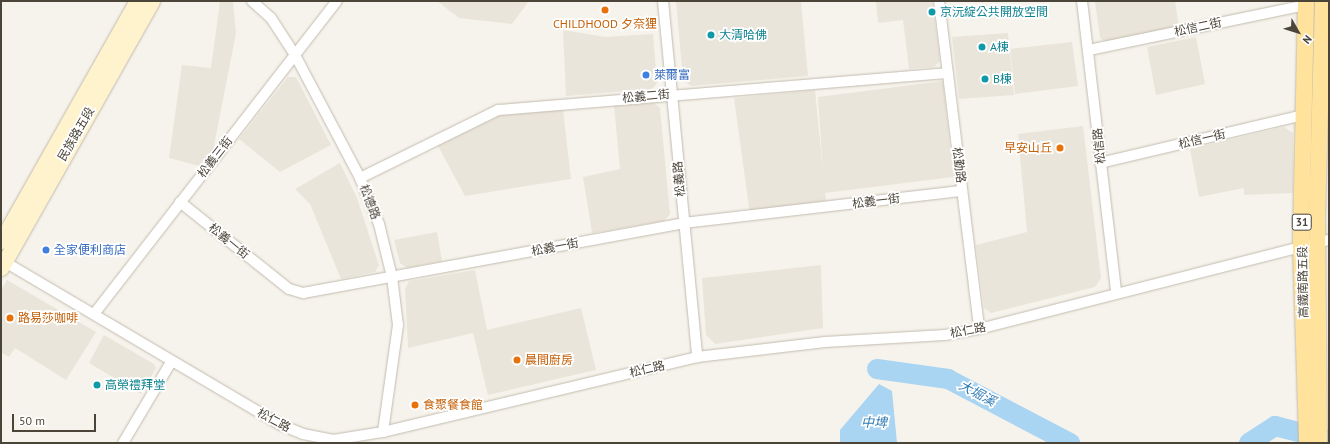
<!DOCTYPE html>
<meta charset="utf-8">
<style>
body{margin:0}
#map{position:relative;width:1330px;height:444px;overflow:hidden;background:#f6f3ec;font-family:"PT Sans","Noto Sans TC",sans-serif}
div>[style]{position:absolute}
[style*='--x']{left:calc(var(--x)*1px);top:calc(var(--y)*1px);width:calc(var(--w)*1px);rotate:calc(var(--a)*1deg)}
.residential>*{inset:0;background:#eae5da}
.water>*{inset:0;background:#a9d4f2}
.river>*{height:20px;margin:-10px;padding:0 10px;transform-origin:10px;border-radius:10px;background:#a9d4f2}
.roads{filter:drop-shadow(0 0 1px #c2bbae) drop-shadow(0 0 1px #c2bbae)}
.street>*{height:10px;margin:-5px;padding:0 5px;transform-origin:5px;border-radius:5px;background:#fff}
.secondary>*{height:15px;margin:-7.5px;padding:0 7.5px;transform-origin:7.5px;border-radius:7.5px;background:#fff3cd}
.primary>*{height:16px;margin:-8px;padding:0 8px;transform-origin:8px;border-radius:8px;background:#ffe39c}
.dots>*{width:11px;height:11px;translate:-50% -50%;box-sizing:border-box;border:2px solid #fff;border-radius:50%}
span{translate:-50% -50%;white-space:nowrap;text-align:center;line-height:1.15;-webkit-text-stroke:3.5px #fff;paint-order:stroke}
.shield-label span{padding:1px 3px;background:#fff;border:1px solid;border-radius:3px;-webkit-text-stroke-width:0}
.shield-label{font-size:11px;color:#4b4439;font-weight:700}
.culture-label{font-size:12px;color:#0d838f}
.left{translate:0 -50%;text-align:left}
.food-label{font-size:12px;color:#c56008}
.right{translate:-100% -50%;text-align:right}
.street-label{font-size:12px;color:#4b4439}
.shop-label{font-size:12px;color:#366cbe}
.water-label{font-size:13px;color:#2e7ab2;font-style:italic}
.frame{position:absolute;inset:0;border:2px solid #4b4439;pointer-events:none}
.north{position:absolute;left:1278px;top:12px;width:40px;height:40px;-webkit-text-stroke:3px #fff;paint-order:stroke;rotate:129deg;font-size:11px;font-weight:700;line-height:16px;text-align:center;color:#4b4439}
.north::after{content:'';display:block;margin:auto;width:14px;height:18px;background:#4b4439;clip-path:polygon(50% 0,100% 100%,50% 72%,0 100%)}
.scale{position:absolute;left:12px;top:414px;width:84px;height:18px;box-sizing:border-box;border:2px solid #4b4439;border-top:0;padding-left:5px;font-size:12px;line-height:14px;white-space:nowrap;color:#4b4439;-webkit-text-stroke:3px #fff;paint-order:stroke}
</style>
<div id="map">
<div class="residential">
<div style="clip-path:polygon(220px 1px,233px 1px,236px 33px,212px 156px,203px 167px,169px 158px,182px 65px,211px 68px)"></div>
<div style="clip-path:polygon(437px 1px,529px 1px,512px 24px,459px 18px)"></div>
<div style="clip-path:polygon(676px 1px,801px 1px,808px 76px,691px 86px,683px 80px)"></div>
<div style="clip-path:polygon(876px 1px,932px 1px,940px 61px,934px 67px,909px 69px,903px 20px,878px 23px)"></div>
<div style="clip-path:polygon(1095px 1px,1175px 1px,1179px 27px,1106px 42px,1100px 38px)"></div>
<div style="clip-path:polygon(563px 30px,605px 37px,653px 34px,657px 83px,652px 89px,566px 96px)"></div>
<div style="clip-path:polygon(1008px 33px,1014px 95px,959px 99px,952px 37px)"></div>
<div style="clip-path:polygon(1196px 37px,1205px 84px,1156px 95px,1147px 47px)"></div>
<div style="clip-path:polygon(1072px 42px,1078px 86px,1015px 94px,1010px 49px)"></div>
<div style="clip-path:polygon(288px 77px,296px 77px,331px 145px,280px 172px,239px 139px)"></div>
<div style="clip-path:polygon(943px 81px,953px 177px,825px 193px,827px 206px,750px 215px,734px 98px,815px 90px,823px 172px,818px 97px)"></div>
<div style="clip-path:polygon(654px 103px,660px 108px,670px 214px,664px 221px,592px 233px,583px 177px,620px 169px,614px 106px)"></div>
<div style="clip-path:polygon(563px 110px,571px 179px,465px 196px,438px 146px,501px 115px)"></div>
<div style="clip-path:polygon(1083px 126px,1101px 278px,1095px 287px,991px 313px,984px 308px,976px 245px,1027px 232px,1018px 134px)"></div>
<div style="clip-path:polygon(1284px 127px,1293px 133px,1293px 193px,1244px 195px,1244px 188px,1199px 197px,1190px 149px)"></div>
<div style="clip-path:polygon(340px 163px,357px 198px,379px 265px,375px 272px,341px 279px,310px 204px,295px 189px)"></div>
<div style="clip-path:polygon(437px 232px,442px 261px,407px 268px,400px 263px,394px 240px)"></div>
<div style="clip-path:polygon(821px 265px,823px 328px,715px 344px,706px 335px,702px 278px)"></div>
<div style="clip-path:polygon(475px 270px,487px 330px,581px 308px,596px 370px,488px 395px,473px 333px,408px 348px,405px 289px,409px 281px)"></div>
<div style="clip-path:polygon(7px 280px,96px 332px,66px 380px,15px 348px,9px 357px,1px 352px,1px 290px)"></div>
<div style="clip-path:polygon(104px 335px,154px 364px,156px 368px,141px 394px,89px 363px)"></div>
</div>
<div class="water">
<div style="clip-path:polygon(879px 384px,892px 391px,897px 443px,840px 443px,840px 430px)"></div>
</div>
<div class="river">
<div style="--x:877;--y:369;--w:72;--a:8"></div>
<div style="--x:948;--y:379;--w:138;--a:27.7"></div>
<div style="--x:1249;--y:443;--w:31;--a:-33"></div>
<div style="--x:1275;--y:426;--w:56;--a:14.5"></div>
</div>
<div class="roads">
<div class="street">
<div style="--x:252;--y:1;--w:25;--a:42"></div>
<div style="--x:271;--y:18;--w:44;--a:57"></div>
<div style="--x:295;--y:55;--w:139;--a:62.1"></div>
<div style="--x:360;--y:178;--w:50;--a:67.6"></div>
<div style="--x:379;--y:224;--w:55;--a:76.2"></div>
<div style="--x:392;--y:277;--w:48;--a:82.9"></div>
<div style="--x:398;--y:325;--w:108;--a:98"></div>
<div style="--x:663;--y:1;--w:358;--a:84.5"></div>
<div style="--x:939;--y:1;--w:330;--a:83"></div>
<div style="--x:1082;--y:1;--w:293;--a:83.3"></div>
<div style="--x:1089;--y:50;--w:222;--a:-11.7"></div>
<div style="--x:1100;--y:163;--w:209;--a:-13.3"></div>
<div style="--x:360;--y:178;--w:154;--a:-26.2"></div>
<div style="--x:498;--y:110;--w:451;--a:-4.7"></div>
<div style="--x:180;--y:202;--w:139;--a:38.6"></div>
<div style="--x:289;--y:289;--w:15;--a:16"></div>
<div style="--x:303;--y:293;--w:387;--a:-10.4"></div>
<div style="--x:684;--y:223;--w:280;--a:-6.6"></div>
<div style="--x:5;--y:262;--w:321;--a:30.6"></div>
<div style="--x:281;--y:425;--w:24;--a:22"></div>
<div style="--x:303;--y:434;--w:31;--a:11"></div>
<div style="--x:333;--y:440;--w:51;--a:-9.1"></div>
<div style="--x:383;--y:432;--w:323;--a:-13.4"></div>
<div style="--x:697;--y:357;--w:129;--a:-6.7"></div>
<div style="--x:825;--y:342;--w:120;--a:-3.3"></div>
<div style="--x:945;--y:335;--w:35;--a:-10"></div>
<div style="--x:979;--y:329;--w:361;--a:-14.3"></div>
<div style="--x:94;--y:314;--w:396;--a:-52.2"></div>
<div style="--x:123;--y:443;--w:94;--a:-59.3"></div>
</div>
<div class="secondary">
<div style="--x:1;--y:241;--w:276;--a:-60.5"></div>
<div style="--x:1;--y:268;--w:307;--a:-60.5"></div>
</div>
<div class="primary">
<div style="--x:1306;--y:1;--w:246;--a:91.2"></div>
<div style="--x:1301;--y:247;--w:196;--a:88.2"></div>
<div style="--x:1319;--y:443;--w:226;--a:-90.5"></div>
<div style="--x:1317;--y:217;--w:216;--a:-88.4"></div>
</div>
</div>
<div class="dots">
<div style="left:605px;top:10px;background:#e8710a"></div>
<div style="left:932px;top:12px;background:#0f9aa8"></div>
<div style="left:711px;top:35px;background:#0f9aa8"></div>
<div style="left:982px;top:47px;background:#0f9aa8"></div>
<div style="left:646px;top:75px;background:#3f7fe0"></div>
<div style="left:985px;top:79px;background:#0f9aa8"></div>
<div style="left:1060px;top:148px;background:#e8710a"></div>
<div style="left:46px;top:250px;background:#3f7fe0"></div>
<div style="left:10px;top:318px;background:#e8710a"></div>
<div style="left:517px;top:360px;background:#e8710a"></div>
<div style="left:97px;top:385px;background:#0f9aa8"></div>
<div style="left:415px;top:405px;background:#e8710a"></div>
</div>
<div class="shield-label">
<span style="left:1302px;top:222px">31</span>
</div>
<div class="culture-label">
<span class="left" style="left:940px;top:12px">京沅綻公共開放空間</span>
<span class="left" style="left:719px;top:35px">大清哈佛</span>
<span class="left" style="left:990px;top:47px">A棟</span>
<span class="left" style="left:993px;top:79px">B棟</span>
<span class="left" style="left:105px;top:385px">高榮禮拜堂</span>
</div>
<div class="food-label">
<span style="left:605px;top:24px">CHILDHOOD 夕奈狸</span>
<span class="right" style="left:1052px;top:148px">早安山丘</span>
<span class="left" style="left:18px;top:318px">路易莎咖啡</span>
<span class="left" style="left:525px;top:360px">晨間廚房</span>
<span class="left" style="left:423px;top:405px">食聚餐食館</span>
</div>
<div class="street-label">
<span style="left:1198px;top:27px;rotate:-12deg">松信二街</span>
<span style="left:646px;top:96px;rotate:-5deg">松義二街</span>
<span style="left:76px;top:134px;rotate:-60deg">民族路五段</span>
<span style="left:1202px;top:139px;rotate:-13deg">松信一街</span>
<span style="left:1099px;top:146px;rotate:-96deg">松信路</span>
<span style="left:215px;top:157px;rotate:-52deg">松義三街</span>
<span style="left:959px;top:165px;rotate:83deg">松勤路</span>
<span style="left:679px;top:179px;rotate:-95deg">松義路</span>
<span style="left:876px;top:201px;rotate:-7deg">松義一街</span>
<span style="left:370px;top:202px;rotate:69deg">松德路</span>
<span style="left:229px;top:241px;rotate:39deg">松義一街</span>
<span style="left:555px;top:247px;rotate:-11deg">松義一街</span>
<span style="left:1303px;top:282px;rotate:-91deg">高鐵南路五段</span>
<span style="left:968px;top:330px;rotate:-11deg">松仁路</span>
<span style="left:647px;top:369px;rotate:-13deg">松仁路</span>
<span style="left:274px;top:420px;rotate:28deg">松仁路</span>
</div>
<div class="shop-label">
<span class="left" style="left:654px;top:75px">萊爾富</span>
<span class="left" style="left:54px;top:250px">全家便利商店</span>
</div>
<div class="water-label">
<span style="left:977px;top:394px;rotate:28deg">大堀溪</span>
<span style="left:874px;top:423px">中埤</span>
</div>
<div class="frame"></div>
<div class="north">N</div>
<div class="scale">50 m</div>
</div>
